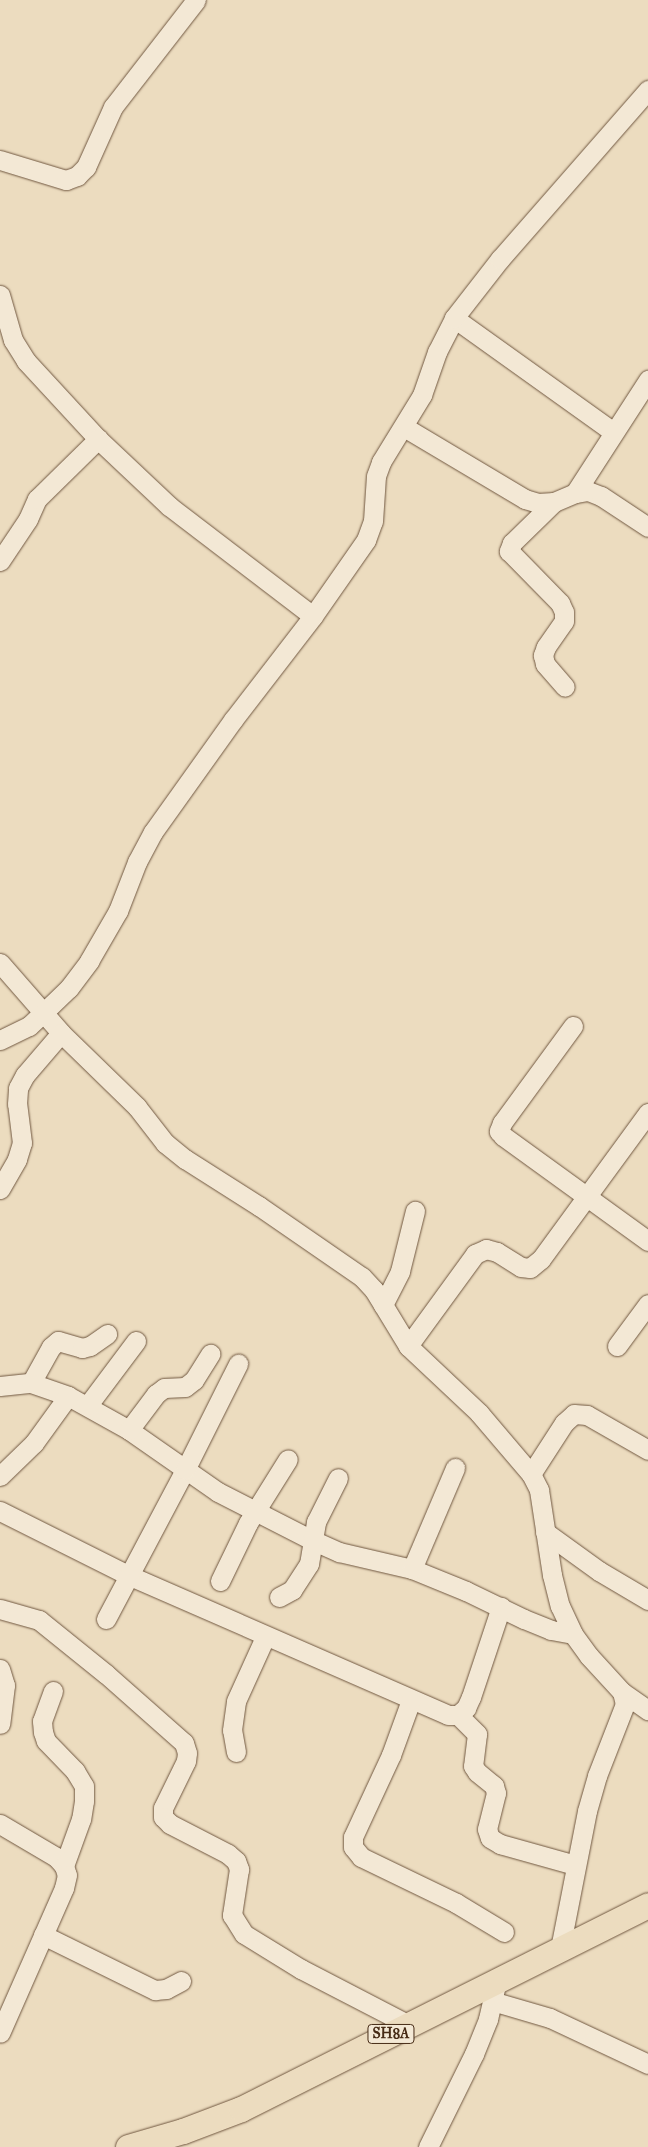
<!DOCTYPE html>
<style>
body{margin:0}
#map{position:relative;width:648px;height:2147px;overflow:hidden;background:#ecdcbf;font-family:"IM FELL Great Primer",serif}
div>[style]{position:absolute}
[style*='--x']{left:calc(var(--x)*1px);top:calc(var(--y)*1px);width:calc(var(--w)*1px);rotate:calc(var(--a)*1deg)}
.roads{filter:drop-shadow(0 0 1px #705740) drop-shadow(0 0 1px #705740)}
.minor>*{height:19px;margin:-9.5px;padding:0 9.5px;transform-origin:9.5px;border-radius:9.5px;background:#f3e8d5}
.major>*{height:25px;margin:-12.5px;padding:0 12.5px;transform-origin:12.5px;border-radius:12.5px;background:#ecdcbf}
span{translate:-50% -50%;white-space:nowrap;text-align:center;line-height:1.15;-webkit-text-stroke:4px #f3e8d5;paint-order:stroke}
.shield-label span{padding:1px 4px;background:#f3e8d5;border:1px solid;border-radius:4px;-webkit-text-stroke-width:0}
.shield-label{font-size:14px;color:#472b15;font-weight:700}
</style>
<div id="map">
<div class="roads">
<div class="minor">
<div style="--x:0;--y:160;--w:69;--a:16.9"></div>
<div style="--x:66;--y:180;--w:12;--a:-20"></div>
<div style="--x:77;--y:176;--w:13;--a:-45"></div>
<div style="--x:86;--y:167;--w:66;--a:-65.8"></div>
<div style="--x:113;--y:107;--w:135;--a:-52.2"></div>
<div style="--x:0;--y:295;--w:47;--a:73.9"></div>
<div style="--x:13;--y:340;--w:25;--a:58"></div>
<div style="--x:26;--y:361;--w:106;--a:47.3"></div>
<div style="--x:98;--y:439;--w:98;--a:43.3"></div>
<div style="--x:169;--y:506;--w:181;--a:37.4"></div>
<div style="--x:454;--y:318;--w:196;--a:35.6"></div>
<div style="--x:404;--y:427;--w:141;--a:30.8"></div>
<div style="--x:525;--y:499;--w:14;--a:17"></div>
<div style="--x:538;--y:503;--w:16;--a:-4"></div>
<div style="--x:554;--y:502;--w:23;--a:-23"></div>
<div style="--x:575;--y:493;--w:13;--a:-9"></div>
<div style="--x:588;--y:491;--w:14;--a:21"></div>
<div style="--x:601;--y:496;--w:56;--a:33.4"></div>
<div style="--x:575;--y:493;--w:135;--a:-57.1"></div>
<div style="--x:554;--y:502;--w:59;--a:135.7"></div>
<div style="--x:512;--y:543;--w:9;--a:111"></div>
<div style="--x:509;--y:551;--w:73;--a:45.6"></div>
<div style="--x:560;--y:603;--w:10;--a:66"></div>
<div style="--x:564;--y:612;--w:9;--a:90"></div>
<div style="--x:564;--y:621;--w:32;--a:125"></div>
<div style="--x:546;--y:647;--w:9;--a:111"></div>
<div style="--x:543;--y:655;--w:9;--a:77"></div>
<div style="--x:545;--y:664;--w:30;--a:49"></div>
<div style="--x:0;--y:561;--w:50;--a:-56.3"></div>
<div style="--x:28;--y:519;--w:22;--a:-66"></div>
<div style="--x:37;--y:499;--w:86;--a:-44.5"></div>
<div style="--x:0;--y:963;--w:93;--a:48.9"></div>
<div style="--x:61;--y:1033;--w:106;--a:44.2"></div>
<div style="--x:137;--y:1107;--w:46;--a:52.1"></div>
<div style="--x:165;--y:1143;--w:26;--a:39"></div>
<div style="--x:185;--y:1159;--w:88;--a:32.4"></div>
<div style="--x:259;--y:1206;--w:125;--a:34.6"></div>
<div style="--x:362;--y:1277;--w:18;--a:47"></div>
<div style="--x:374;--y:1290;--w:66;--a:58.7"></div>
<div style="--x:408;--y:1346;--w:98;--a:43.3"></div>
<div style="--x:479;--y:1413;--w:80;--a:49.6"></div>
<div style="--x:531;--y:1474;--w:18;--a:63"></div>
<div style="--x:539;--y:1490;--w:86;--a:81.3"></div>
<div style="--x:552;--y:1575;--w:32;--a:76"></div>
<div style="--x:560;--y:1606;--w:31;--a:65"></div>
<div style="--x:573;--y:1634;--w:27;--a:54"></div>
<div style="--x:589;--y:1656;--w:49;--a:47.5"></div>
<div style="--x:622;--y:1692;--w:12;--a:76"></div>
<div style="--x:625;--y:1704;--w:77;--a:111.3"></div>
<div style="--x:597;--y:1776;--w:36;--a:106"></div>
<div style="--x:587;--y:1811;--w:140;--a:101.1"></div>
<div style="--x:573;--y:1026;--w:120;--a:126.2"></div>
<div style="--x:502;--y:1123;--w:9;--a:111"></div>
<div style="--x:499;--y:1131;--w:6;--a:51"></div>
<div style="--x:503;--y:1136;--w:179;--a:35.9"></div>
<div style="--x:0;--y:1040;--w:32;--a:-26"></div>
<div style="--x:29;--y:1026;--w:19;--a:-43"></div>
<div style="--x:43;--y:1013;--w:36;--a:-44"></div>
<div style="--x:69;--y:988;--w:34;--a:-53"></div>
<div style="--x:89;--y:961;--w:58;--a:-59.9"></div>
<div style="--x:118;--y:911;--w:53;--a:-68.8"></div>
<div style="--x:137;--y:862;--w:34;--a:-62"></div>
<div style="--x:153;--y:832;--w:138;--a:-54.5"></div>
<div style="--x:233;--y:720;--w:131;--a:-52.4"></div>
<div style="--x:313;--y:616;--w:93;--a:-55.1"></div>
<div style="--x:366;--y:540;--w:20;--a:-70"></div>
<div style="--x:373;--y:521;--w:45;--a:-86.2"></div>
<div style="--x:376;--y:476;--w:15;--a:-70"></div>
<div style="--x:381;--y:462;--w:79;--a:-58.5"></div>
<div style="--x:422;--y:395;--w:46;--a:-70.8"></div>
<div style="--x:437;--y:352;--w:38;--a:-63"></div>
<div style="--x:454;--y:318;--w:75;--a:-52.1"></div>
<div style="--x:500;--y:259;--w:225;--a:-48.8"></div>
<div style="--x:0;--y:1189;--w:34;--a:-60"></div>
<div style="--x:17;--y:1159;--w:17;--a:-73"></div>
<div style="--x:22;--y:1143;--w:39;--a:-97"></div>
<div style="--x:17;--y:1104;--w:16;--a:-86"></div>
<div style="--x:18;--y:1088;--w:15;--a:-62"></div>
<div style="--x:25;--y:1075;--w:55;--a:-49.4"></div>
<div style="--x:383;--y:1305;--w:38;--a:-63"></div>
<div style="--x:400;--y:1271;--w:62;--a:-76"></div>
<div style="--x:408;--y:1346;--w:114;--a:-53.9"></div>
<div style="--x:475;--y:1254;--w:12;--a:-24"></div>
<div style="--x:486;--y:1249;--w:11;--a:15"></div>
<div style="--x:497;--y:1252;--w:28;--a:32"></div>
<div style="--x:521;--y:1267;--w:9;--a:6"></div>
<div style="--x:530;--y:1268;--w:14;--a:-39"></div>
<div style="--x:541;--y:1259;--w:181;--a:-53.8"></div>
<div style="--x:617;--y:1346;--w:52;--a:-53.6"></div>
<div style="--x:31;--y:1383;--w:41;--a:-60.9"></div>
<div style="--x:51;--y:1347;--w:9;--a:-41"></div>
<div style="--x:58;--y:1341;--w:25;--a:16"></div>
<div style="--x:82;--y:1348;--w:8;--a:-14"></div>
<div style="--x:90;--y:1346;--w:21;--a:-35"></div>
<div style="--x:0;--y:1386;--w:31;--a:-6"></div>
<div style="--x:31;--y:1383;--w:39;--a:19"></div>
<div style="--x:68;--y:1396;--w:70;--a:29.1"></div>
<div style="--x:129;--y:1430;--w:108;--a:34.9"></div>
<div style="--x:218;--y:1492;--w:106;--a:27.1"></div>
<div style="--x:312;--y:1540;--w:30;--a:24"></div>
<div style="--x:339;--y:1552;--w:75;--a:13.1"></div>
<div style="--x:412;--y:1569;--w:58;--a:22.2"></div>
<div style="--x:466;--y:1591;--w:64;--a:25.8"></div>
<div style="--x:524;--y:1619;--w:29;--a:22"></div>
<div style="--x:551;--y:1630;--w:22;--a:10"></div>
<div style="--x:88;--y:1405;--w:80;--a:-53.1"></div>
<div style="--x:129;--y:1430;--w:45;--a:-53.1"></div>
<div style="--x:156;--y:1394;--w:10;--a:-37"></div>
<div style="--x:164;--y:1388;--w:21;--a:-3"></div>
<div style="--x:185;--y:1387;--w:11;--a:-38"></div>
<div style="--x:194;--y:1380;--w:31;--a:-58"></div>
<div style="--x:531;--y:1474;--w:61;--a:-57.1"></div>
<div style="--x:564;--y:1423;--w:13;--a:-42"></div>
<div style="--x:574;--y:1414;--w:13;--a:4"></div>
<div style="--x:587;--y:1415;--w:70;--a:29.8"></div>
<div style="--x:0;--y:1476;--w:47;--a:-44.1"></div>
<div style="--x:34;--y:1443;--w:58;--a:-54.1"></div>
<div style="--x:0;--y:1511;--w:143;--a:26.6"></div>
<div style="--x:128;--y:1575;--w:349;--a:23.6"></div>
<div style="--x:448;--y:1715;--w:10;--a:0"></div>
<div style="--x:458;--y:1715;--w:11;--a:-41"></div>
<div style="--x:466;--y:1708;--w:12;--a:-66"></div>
<div style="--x:471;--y:1697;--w:95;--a:-71.6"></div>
<div style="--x:545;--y:1532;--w:67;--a:35.8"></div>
<div style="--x:599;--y:1571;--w:57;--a:30.6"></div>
<div style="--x:412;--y:1569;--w:110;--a:-66.9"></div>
<div style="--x:220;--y:1581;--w:64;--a:-64.2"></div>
<div style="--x:248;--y:1523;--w:75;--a:-58"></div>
<div style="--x:279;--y:1597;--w:15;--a:-28"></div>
<div style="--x:292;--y:1590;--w:31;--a:-57"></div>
<div style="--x:309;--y:1564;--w:43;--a:-80.5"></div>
<div style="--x:316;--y:1522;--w:49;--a:-63.4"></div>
<div style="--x:0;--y:1609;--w:41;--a:15.8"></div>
<div style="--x:39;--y:1620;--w:86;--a:38.9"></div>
<div style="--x:106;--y:1674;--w:104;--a:41.5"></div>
<div style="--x:184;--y:1743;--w:10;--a:73"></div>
<div style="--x:187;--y:1753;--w:8;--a:97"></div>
<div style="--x:186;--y:1761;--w:52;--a:116.1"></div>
<div style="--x:163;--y:1808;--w:9;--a:90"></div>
<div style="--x:163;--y:1817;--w:10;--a:45"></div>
<div style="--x:170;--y:1824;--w:65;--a:27.3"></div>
<div style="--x:228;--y:1854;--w:11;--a:41"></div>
<div style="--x:236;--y:1861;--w:9;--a:69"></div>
<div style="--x:239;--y:1869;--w:47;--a:98.7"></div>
<div style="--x:232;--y:1915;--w:22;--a:58"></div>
<div style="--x:244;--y:1934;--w:67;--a:31.6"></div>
<div style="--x:301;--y:1969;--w:122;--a:27.4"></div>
<div style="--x:106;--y:1619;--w:169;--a:-62.1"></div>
<div style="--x:185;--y:1470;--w:119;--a:-63.4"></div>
<div style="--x:0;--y:1669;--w:17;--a:73"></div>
<div style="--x:5;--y:1685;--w:39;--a:97"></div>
<div style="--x:53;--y:1691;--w:32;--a:110"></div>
<div style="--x:42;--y:1721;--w:11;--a:85"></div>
<div style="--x:43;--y:1732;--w:9;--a:72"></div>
<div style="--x:46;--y:1741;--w:42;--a:46"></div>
<div style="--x:75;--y:1771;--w:17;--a:59"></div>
<div style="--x:84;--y:1786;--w:15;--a:90"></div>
<div style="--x:84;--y:1801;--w:18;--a:99"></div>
<div style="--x:81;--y:1819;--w:50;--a:109.9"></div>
<div style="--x:622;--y:1692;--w:32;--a:35"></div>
<div style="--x:411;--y:1700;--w:59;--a:110"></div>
<div style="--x:391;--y:1755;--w:90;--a:114.9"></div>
<div style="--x:353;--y:1837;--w:10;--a:90"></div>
<div style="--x:353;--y:1847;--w:13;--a:51"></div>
<div style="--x:361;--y:1857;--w:106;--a:25.8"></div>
<div style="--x:456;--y:1903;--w:56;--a:31.1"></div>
<div style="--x:458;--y:1715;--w:27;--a:45"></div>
<div style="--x:477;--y:1734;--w:32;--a:97"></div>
<div style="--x:473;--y:1766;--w:7;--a:56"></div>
<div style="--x:477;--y:1772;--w:22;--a:39"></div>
<div style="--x:494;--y:1786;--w:7;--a:74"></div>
<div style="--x:496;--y:1793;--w:37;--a:104"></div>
<div style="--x:487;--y:1829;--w:9;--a:72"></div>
<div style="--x:490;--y:1838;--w:12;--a:31"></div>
<div style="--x:500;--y:1844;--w:78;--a:15.6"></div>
<div style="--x:236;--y:1752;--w:22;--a:-100"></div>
<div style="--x:232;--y:1730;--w:29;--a:-82"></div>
<div style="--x:236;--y:1701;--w:70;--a:-65.6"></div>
<div style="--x:0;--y:1824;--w:65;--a:30.5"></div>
<div style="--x:56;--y:1857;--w:12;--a:48"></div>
<div style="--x:64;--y:1866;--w:9;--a:72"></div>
<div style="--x:67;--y:1875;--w:13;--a:103"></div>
<div style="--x:64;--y:1888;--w:158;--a:113.8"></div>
<div style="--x:43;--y:1935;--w:125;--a:26.2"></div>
<div style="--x:155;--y:1990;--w:11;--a:-5"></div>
<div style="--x:166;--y:1989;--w:17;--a:-28"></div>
<div style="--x:492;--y:2001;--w:60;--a:16.3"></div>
<div style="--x:550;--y:2018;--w:108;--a:25.1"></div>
<div style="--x:428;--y:2147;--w:104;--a:-63.7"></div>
<div style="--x:474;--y:2054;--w:38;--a:-68"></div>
<div style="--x:488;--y:2019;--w:39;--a:-77"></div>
</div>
<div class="major">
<div style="--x:128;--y:2147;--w:57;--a:-16.2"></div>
<div style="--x:183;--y:2131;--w:62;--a:-20.8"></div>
<div style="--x:241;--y:2109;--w:455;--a:-26.6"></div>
</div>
</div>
<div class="shield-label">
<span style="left:391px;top:2034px">SH8A</span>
</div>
</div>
